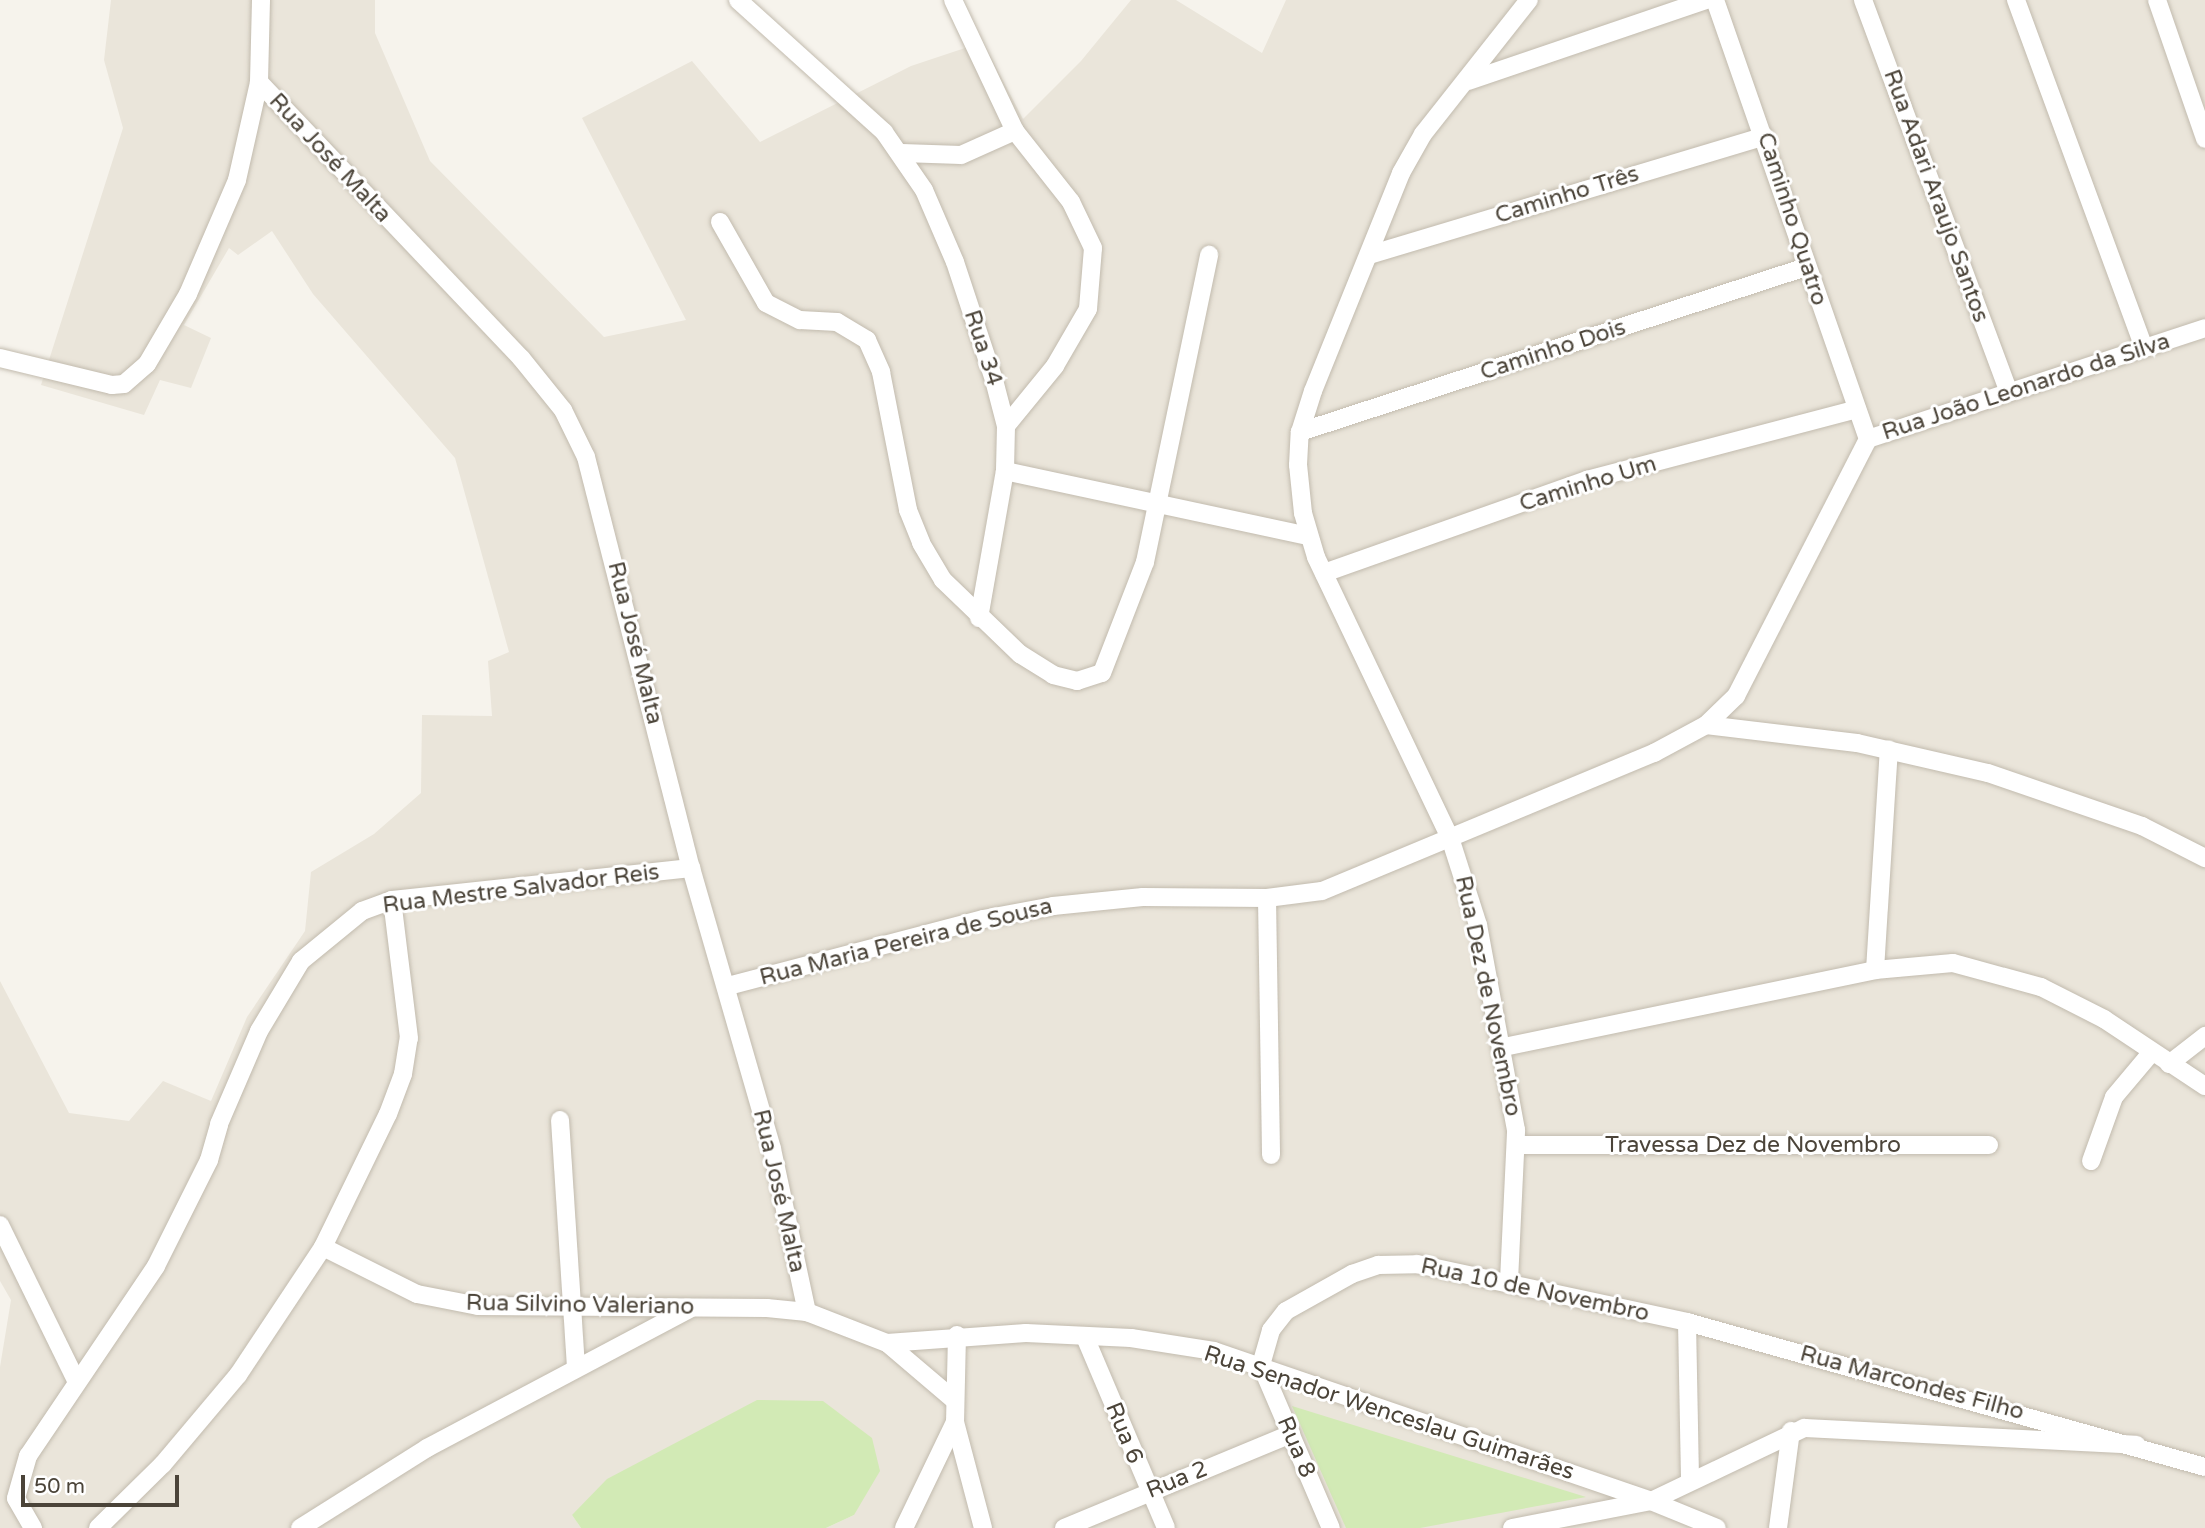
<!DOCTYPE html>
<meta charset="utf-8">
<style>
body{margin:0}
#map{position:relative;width:2205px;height:1528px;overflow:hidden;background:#f6f3ec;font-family:"Varela Round",sans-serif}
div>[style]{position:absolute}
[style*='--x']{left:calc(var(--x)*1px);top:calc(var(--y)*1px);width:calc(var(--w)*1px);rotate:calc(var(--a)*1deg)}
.residential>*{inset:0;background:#eae5da}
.green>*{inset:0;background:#d2eab5}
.roads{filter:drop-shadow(0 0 2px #c2bbae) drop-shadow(0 0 2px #c2bbae)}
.minor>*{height:18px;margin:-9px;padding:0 9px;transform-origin:9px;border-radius:9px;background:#fff}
span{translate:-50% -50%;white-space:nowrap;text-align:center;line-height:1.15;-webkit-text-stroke:6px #fff;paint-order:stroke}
.street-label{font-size:23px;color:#4b4439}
.scale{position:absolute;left:21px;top:1475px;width:158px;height:32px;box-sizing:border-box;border:4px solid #4b4439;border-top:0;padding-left:9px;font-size:21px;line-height:24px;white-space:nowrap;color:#4b4439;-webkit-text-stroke:5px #fff;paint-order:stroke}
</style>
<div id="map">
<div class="residential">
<div style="clip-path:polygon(111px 0,375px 0,375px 33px,430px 161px,604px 337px,686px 320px,582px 118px,692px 61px,760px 142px,911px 66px,983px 42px,1023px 119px,1081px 61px,1131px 0,1176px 0,1262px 53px,1286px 0,2205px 0,2205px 1528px,826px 1528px,854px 1515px,572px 1515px,581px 1528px,0 1528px,0 1367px,11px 1300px,0 1281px,0 981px,69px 1113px,129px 1121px,163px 1081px,211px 1101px,247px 1017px,305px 931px,311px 872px,374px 834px,421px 793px,422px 715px,492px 716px,488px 661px,509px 652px,455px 458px,313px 294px,272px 231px,238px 255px,229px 248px,184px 325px,211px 338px,191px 388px,160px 380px,144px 415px,41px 385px,123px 128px,104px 60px)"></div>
</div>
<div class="green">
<div style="clip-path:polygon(757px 1400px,823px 1401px,872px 1438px,880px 1471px,854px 1515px,826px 1528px,581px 1528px,572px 1515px,607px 1479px)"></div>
<div style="clip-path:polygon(1292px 1406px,1586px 1497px,1420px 1528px,1346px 1528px)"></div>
</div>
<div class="roads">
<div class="minor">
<div style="--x:738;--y:0;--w:197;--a:42.1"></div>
<div style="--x:884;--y:132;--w:70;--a:55.4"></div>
<div style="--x:924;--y:190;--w:78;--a:66.7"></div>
<div style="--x:955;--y:262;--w:124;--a:71.7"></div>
<div style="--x:994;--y:380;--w:48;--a:75.4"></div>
<div style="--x:1006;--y:426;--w:45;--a:91.3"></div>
<div style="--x:1005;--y:471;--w:310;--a:12.1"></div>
<div style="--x:953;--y:0;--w:145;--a:64.7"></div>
<div style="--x:1015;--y:131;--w:90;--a:51.7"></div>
<div style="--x:1071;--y:202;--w:51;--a:64.4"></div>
<div style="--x:1093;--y:248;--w:61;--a:94.7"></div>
<div style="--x:1088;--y:309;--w:66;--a:120.1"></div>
<div style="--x:1055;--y:366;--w:77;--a:129.2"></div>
<div style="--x:1715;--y:0;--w:465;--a:70.8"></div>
<div style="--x:1863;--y:0;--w:418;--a:69.6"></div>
<div style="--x:2016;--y:0;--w:371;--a:69.8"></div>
<div style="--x:2157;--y:0;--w:147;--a:70.9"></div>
<div style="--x:1468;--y:81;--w:251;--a:-18.8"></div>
<div style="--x:259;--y:82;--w:381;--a:46.5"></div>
<div style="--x:521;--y:358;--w:67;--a:51.1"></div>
<div style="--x:563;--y:410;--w:52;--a:63.9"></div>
<div style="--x:586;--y:457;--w:424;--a:75.7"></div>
<div style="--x:691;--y:868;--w:292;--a:73.9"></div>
<div style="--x:772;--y:1149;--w:167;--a:77.9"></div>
<div style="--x:902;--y:153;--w:59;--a:1.9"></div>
<div style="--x:961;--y:155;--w:59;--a:-24"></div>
<div style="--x:720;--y:222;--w:93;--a:60.4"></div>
<div style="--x:766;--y:303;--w:38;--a:27"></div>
<div style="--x:800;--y:320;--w:37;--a:3"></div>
<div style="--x:837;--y:322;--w:35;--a:31"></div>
<div style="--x:867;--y:340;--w:35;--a:66"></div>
<div style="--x:881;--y:372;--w:141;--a:78.9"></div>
<div style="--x:908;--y:510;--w:35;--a:68"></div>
<div style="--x:921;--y:543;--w:43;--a:59.3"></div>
<div style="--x:943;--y:580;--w:107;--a:43.9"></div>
<div style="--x:1020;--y:654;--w:39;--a:32"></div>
<div style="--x:1053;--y:675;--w:25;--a:14"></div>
<div style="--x:1077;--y:681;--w:26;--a:-18"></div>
<div style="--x:1102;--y:673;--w:119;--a:-68.8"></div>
<div style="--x:1145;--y:562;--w:314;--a:-78.2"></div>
<div style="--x:1369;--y:255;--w:413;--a:-16.7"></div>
<div style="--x:0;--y:358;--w:115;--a:13.6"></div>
<div style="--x:112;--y:385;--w:12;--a:-5"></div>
<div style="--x:124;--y:384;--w:30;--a:-41"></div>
<div style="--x:147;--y:364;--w:81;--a:-59.6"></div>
<div style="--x:188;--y:294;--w:124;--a:-66.7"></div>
<div style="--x:237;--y:180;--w:100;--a:-77.3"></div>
<div style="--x:259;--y:82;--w:82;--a:-88.6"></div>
<div style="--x:1300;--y:432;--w:532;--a:-18.06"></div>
<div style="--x:1324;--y:573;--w:279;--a:-19.5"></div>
<div style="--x:1587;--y:480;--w:279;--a:-14.7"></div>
<div style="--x:979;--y:618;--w:149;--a:-80"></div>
<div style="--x:1706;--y:725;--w:152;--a:6.8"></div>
<div style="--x:1857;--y:743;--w:134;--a:12.9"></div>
<div style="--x:1988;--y:773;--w:163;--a:19"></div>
<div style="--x:2142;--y:826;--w:71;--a:26.9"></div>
<div style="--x:1267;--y:898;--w:257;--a:89.1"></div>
<div style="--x:1875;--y:970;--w:221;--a:-86.4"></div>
<div style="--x:728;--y:986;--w:264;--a:-14.7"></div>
<div style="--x:983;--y:919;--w:71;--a:-10.5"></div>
<div style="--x:1053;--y:906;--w:90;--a:-5.7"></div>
<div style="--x:1143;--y:897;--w:124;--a:0.5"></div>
<div style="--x:1267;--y:898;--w:55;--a:-7.3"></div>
<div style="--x:1322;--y:891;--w:360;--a:-22.6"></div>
<div style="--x:1654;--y:753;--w:59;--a:-28.3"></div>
<div style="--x:1706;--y:725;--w:42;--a:-44"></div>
<div style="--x:1736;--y:696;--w:289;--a:-62.8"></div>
<div style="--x:1868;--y:439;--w:355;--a:-18.2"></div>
<div style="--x:1504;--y:1047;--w:379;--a:-11.7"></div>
<div style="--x:1875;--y:970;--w:78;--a:-5.1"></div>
<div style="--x:1953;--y:963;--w:91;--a:15.3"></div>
<div style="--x:2041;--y:987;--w:71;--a:26.9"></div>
<div style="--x:2104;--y:1019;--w:121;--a:33.6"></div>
<div style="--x:2169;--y:1064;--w:46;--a:-37.9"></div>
<div style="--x:560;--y:1120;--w:248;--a:86.3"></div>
<div style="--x:1516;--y:1145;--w:473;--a:0"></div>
<div style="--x:2091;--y:1161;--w:68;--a:-70.2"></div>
<div style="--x:2114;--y:1097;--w:57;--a:-49.9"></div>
<div style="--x:0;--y:1225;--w:173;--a:63.9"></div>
<div style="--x:323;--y:1247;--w:105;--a:26.6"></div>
<div style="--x:417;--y:1294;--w:62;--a:11.1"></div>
<div style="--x:478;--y:1306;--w:289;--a:0.4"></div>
<div style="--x:767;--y:1308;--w:40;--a:5.7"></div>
<div style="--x:807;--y:1312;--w:86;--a:21.2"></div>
<div style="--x:887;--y:1343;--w:139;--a:-4.1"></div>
<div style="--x:1026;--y:1333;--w:105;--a:2.7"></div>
<div style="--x:1131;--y:1338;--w:84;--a:8.9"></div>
<div style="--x:1214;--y:1351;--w:462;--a:18.9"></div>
<div style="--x:1651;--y:1501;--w:170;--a:-25.5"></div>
<div style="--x:1804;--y:1428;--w:333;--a:2.9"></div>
<div style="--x:1509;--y:1281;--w:151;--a:-87.3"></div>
<div style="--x:1516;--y:1130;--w:208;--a:-100.5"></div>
<div style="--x:1478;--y:925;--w:91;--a:-107.8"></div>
<div style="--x:1450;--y:838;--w:311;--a:-115.5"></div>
<div style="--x:1316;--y:557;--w:46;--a:-106.5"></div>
<div style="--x:1303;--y:513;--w:48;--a:-95.9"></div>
<div style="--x:1298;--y:465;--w:33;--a:-87"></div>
<div style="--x:1300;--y:432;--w:43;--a:-72.4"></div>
<div style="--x:1313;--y:391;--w:235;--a:-68"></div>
<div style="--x:1401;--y:173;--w:45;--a:-60.6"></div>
<div style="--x:1423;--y:134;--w:171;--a:-51.7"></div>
<div style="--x:1687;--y:1322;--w:159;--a:88.9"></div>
<div style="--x:957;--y:1335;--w:87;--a:91.3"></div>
<div style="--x:955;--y:1422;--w:110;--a:75.2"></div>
<div style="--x:1085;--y:1337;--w:207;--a:67"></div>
<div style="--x:887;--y:1343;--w:87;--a:40.3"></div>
<div style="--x:1261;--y:1365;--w:36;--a:-74"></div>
<div style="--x:1271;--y:1330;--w:24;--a:-52"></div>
<div style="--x:1286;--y:1311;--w:76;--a:-29.3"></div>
<div style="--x:1352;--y:1274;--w:28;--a:-19"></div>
<div style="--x:1378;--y:1265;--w:39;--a:-1"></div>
<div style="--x:1417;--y:1264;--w:276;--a:12.1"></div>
<div style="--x:1687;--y:1322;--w:538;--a:15.64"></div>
<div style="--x:1261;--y:1365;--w:177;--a:66.8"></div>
<div style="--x:33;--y:1528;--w:34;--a:-120"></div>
<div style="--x:16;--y:1498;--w:44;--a:-74.1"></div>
<div style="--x:28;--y:1456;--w:229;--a:-56"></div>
<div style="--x:156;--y:1266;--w:119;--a:-63.4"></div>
<div style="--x:209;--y:1160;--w:37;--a:-74"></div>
<div style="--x:219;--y:1124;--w:101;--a:-66.7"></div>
<div style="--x:259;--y:1031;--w:82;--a:-59"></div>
<div style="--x:301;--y:961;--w:79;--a:-39.3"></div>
<div style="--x:362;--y:911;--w:32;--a:-20"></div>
<div style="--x:392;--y:900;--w:301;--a:-6.1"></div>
<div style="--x:98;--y:1528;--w:91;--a:-44.6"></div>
<div style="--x:163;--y:1464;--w:116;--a:-49.9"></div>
<div style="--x:238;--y:1375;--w:154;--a:-56.4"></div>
<div style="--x:323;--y:1247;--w:148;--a:-64"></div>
<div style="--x:388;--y:1114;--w:43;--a:-69.4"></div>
<div style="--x:403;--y:1074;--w:36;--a:-81"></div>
<div style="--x:409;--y:1038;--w:139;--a:-97"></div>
<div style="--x:300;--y:1528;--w:150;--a:-32.2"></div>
<div style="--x:427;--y:1448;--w:297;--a:-27.9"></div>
<div style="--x:904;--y:1528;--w:118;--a:-64.3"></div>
<div style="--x:1064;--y:1528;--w:246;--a:-22.5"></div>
<div style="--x:1512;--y:1528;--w:142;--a:-11"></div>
<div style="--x:1651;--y:1501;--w:71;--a:22.2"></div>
<div style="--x:1778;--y:1528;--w:98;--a:-82.4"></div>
</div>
</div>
<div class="street-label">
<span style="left:330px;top:158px;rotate:47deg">Rua José Malta</span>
<span style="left:1567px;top:195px;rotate:-17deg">Caminho Três</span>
<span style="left:1936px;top:196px;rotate:70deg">Rua Adari Araujo Santos</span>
<span style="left:1792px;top:219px;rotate:72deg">Caminho Quatro</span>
<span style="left:983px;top:348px;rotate:72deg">Rua 34</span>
<span style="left:1553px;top:350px;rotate:-18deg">Caminho Dois</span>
<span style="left:2026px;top:387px;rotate:-18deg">Rua João Leonardo da Silva</span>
<span style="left:1588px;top:484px;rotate:-17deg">Caminho Um</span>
<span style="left:635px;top:643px;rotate:76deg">Rua José Malta</span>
<span style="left:521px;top:889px;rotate:-7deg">Rua Mestre Salvador Reis</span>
<span style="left:906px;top:942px;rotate:-14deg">Rua Maria Pereira de Sousa</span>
<span style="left:1488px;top:996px;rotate:78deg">Rua Dez de Novembro</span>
<span style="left:1753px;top:1145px">Travessa Dez de Novembro</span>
<span style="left:779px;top:1191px;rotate:77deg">Rua José Malta</span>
<span style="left:1535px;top:1290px;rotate:12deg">Rua 10 de Novembro</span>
<span style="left:580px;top:1305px;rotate:1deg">Rua Silvino Valeriano</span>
<span style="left:1912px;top:1383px;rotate:15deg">Rua Marcondes Filho</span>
<span style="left:1389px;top:1413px;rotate:18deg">Rua Senador Wenceslau Guimarães</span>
<span style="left:1124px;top:1433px;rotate:68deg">Rua 6</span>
<span style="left:1296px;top:1447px;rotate:67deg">Rua 8</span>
<span style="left:1177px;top:1480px;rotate:-22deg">Rua 2</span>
</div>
<div class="scale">50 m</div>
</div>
